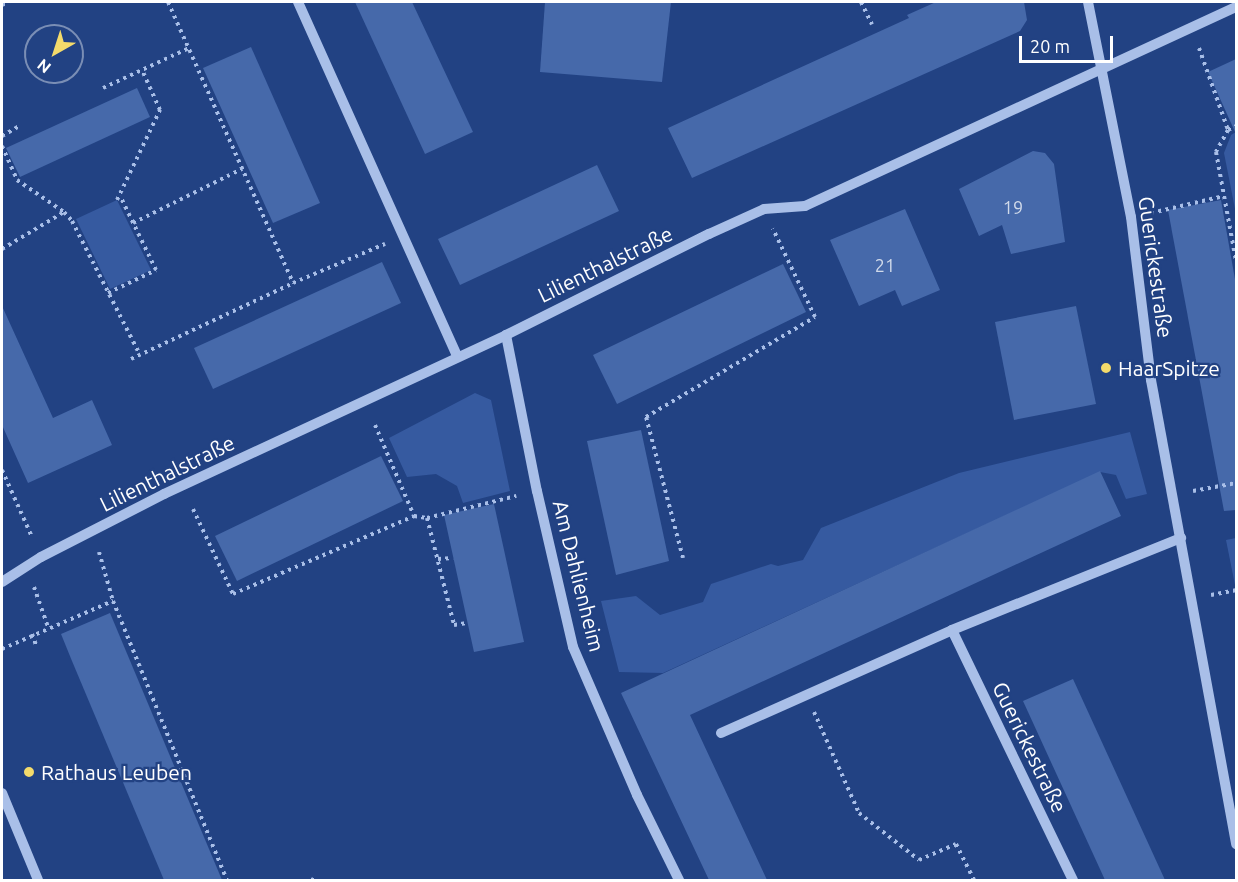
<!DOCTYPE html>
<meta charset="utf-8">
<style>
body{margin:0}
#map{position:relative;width:1238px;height:882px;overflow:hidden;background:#224283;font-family:Ubuntu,sans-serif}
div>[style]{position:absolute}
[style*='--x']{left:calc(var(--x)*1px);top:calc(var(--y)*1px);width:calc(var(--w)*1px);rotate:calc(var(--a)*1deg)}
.green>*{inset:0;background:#365aa0}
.building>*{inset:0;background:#4669aa}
.path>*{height:4px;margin-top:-2px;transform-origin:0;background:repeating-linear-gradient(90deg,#a9bfe8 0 3px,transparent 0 7.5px)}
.minor>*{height:10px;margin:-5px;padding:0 5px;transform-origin:5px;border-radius:5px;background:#a9bfe8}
.dots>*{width:16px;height:16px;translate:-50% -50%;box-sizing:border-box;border:3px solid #224283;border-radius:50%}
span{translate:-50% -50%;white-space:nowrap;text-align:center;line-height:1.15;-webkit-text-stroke:4.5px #224283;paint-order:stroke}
.number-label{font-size:18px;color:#d1daea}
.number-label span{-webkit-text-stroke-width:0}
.street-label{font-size:21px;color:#fff}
.poi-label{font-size:21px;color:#fff}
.left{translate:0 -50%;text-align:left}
.frame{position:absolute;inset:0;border:3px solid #fff;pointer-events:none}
.north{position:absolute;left:24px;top:24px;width:60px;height:60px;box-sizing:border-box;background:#224283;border:2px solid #7a8eb5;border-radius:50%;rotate:219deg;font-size:16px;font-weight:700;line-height:24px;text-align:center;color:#fff}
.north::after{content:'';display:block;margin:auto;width:21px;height:27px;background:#f4db6b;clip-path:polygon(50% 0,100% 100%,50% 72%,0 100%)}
.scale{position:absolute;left:1019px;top:36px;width:94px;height:27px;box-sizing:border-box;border:3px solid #fff;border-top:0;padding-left:8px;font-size:18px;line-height:21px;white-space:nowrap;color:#fff;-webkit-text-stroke:4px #224283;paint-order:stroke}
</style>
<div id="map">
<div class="green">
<div style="clip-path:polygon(1236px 132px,1236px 214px,1224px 153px,1231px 135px)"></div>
<div style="clip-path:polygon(117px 200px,151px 270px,110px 289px,76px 219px)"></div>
<div style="clip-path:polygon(475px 393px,491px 400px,510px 491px,463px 503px,457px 486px,436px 474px,407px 477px,389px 438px)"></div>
<div style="clip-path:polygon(1130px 432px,1147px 494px,1126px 499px,1116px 475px,1100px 472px,663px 673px,619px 672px,601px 601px,636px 596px,660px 615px,703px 602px,711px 584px,771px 564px,778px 566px,803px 560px,821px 528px,959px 473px)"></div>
<div style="clip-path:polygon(1236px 538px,1236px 585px,1235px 585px,1226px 540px)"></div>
</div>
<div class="building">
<div style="clip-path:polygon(355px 2px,412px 2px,473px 132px,425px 154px)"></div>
<div style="clip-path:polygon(545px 2px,671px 2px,662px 82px,540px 72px)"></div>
<div style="clip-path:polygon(936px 2px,1024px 2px,1027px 20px,1020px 31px,692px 178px,668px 128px,909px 18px,907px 15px)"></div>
<div style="clip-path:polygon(251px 47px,320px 203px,273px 223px,203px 68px)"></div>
<div style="clip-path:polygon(1236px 59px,1236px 134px,1208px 72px)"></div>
<div style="clip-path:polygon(137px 88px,150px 117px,20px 177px,6px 148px)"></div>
<div style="clip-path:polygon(1033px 151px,1045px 153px,1054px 164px,1065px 242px,1011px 254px,1002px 225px,979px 236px,959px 189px)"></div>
<div style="clip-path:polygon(597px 165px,619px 211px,460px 285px,438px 239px)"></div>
<div style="clip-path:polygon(1221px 200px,1236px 285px,1236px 510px,1224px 511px,1168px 210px)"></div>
<div style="clip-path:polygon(905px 209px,940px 290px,902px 306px,895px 290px,859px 306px,830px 240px)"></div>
<div style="clip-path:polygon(382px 262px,401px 303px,213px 389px,194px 348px)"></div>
<div style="clip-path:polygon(783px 264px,806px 312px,617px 404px,593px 355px)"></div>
<div style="clip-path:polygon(2px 306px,53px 418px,92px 400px,112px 445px,28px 483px,2px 425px)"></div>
<div style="clip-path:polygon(1076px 306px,1096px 404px,1014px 420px,995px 322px)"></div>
<div style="clip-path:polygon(641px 430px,669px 561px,616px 575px,587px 441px)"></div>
<div style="clip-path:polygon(381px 456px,403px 501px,237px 581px,215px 536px)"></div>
<div style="clip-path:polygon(1100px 471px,1121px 516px,690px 715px,767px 880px,709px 880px,621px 693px)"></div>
<div style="clip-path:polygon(494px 504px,524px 642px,474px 652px,444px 515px)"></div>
<div style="clip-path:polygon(110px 613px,222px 880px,164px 880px,72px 661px,61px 634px)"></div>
<div style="clip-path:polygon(1073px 679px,1165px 880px,1105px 880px,1023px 701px)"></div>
</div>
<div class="path">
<div style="--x:168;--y:2;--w:308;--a:66"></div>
<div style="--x:861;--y:2;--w:25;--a:64"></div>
<div style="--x:2;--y:5;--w:8;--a:-23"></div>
<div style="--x:1199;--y:48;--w:87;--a:70.5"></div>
<div style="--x:1228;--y:130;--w:9;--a:-27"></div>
<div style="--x:103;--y:88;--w:95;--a:-24.9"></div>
<div style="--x:1228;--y:130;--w:25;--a:119"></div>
<div style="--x:1216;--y:152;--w:111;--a:79.6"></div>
<div style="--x:2;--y:136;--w:22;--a:-30"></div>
<div style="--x:2;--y:146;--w:37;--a:66"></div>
<div style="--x:17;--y:180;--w:57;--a:34.2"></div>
<div style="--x:64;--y:212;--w:12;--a:48"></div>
<div style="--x:72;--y:221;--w:150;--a:63.1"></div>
<div style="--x:117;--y:200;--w:100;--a:-64.5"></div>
<div style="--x:160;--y:110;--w:44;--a:-114.2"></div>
<div style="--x:1151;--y:213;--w:75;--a:-13.1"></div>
<div style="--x:133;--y:223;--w:122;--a:-26.4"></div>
<div style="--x:2;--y:249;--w:72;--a:-30.8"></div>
<div style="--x:108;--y:293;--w:53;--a:-25.6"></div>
<div style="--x:156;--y:270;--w:82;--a:-115.9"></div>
<div style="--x:131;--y:359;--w:179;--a:-25.1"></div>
<div style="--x:293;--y:283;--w:100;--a:-23"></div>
<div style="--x:375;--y:425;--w:99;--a:66.8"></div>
<div style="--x:2;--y:470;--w:73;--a:65.9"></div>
<div style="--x:1193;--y:491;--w:44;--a:-10.5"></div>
<div style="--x:193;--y:509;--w:94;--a:64.8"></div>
<div style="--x:233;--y:594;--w:197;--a:-23.3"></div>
<div style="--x:414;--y:516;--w:13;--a:9"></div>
<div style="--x:427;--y:518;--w:110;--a:75.8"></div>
<div style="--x:454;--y:625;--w:13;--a:-9"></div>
<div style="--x:427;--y:518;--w:92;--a:-13.9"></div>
<div style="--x:99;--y:552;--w:51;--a:74.1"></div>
<div style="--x:113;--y:601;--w:301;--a:67.8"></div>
<div style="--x:683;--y:558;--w:146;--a:-104.7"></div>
<div style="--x:646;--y:417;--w:196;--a:-30.6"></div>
<div style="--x:815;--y:317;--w:98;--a:-115.5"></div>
<div style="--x:438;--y:559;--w:15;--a:-4"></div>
<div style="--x:34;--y:587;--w:42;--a:70.7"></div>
<div style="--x:1211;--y:595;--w:25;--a:-11"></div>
<div style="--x:32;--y:634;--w:12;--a:70"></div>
<div style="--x:2;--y:649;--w:121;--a:-23.4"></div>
<div style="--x:814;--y:712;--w:111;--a:66"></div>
<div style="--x:859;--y:813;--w:76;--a:38.1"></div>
<div style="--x:919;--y:860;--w:40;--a:-23.4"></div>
<div style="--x:956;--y:844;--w:40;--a:63.4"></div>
<div style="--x:311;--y:880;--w:4;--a:-14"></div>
</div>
<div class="minor">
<div style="--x:298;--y:2;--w:388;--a:65.8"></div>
<div style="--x:1088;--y:2;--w:219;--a:78.7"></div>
<div style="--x:1131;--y:217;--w:164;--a:83"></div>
<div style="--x:1151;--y:380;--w:472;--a:79.6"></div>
<div style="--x:506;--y:335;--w:159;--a:78.8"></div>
<div style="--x:537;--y:491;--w:160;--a:77"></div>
<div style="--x:573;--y:647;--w:161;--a:66.6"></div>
<div style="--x:637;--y:795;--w:95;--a:63.7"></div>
<div style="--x:2;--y:582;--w:46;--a:-32.7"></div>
<div style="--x:41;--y:557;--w:138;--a:-27.1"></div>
<div style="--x:164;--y:494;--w:377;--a:-24.9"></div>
<div style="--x:506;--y:335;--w:227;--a:-26.5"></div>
<div style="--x:709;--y:234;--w:60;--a:-24.4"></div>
<div style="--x:764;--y:209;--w:41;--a:-4.2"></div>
<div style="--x:805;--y:206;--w:475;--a:-24.8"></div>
<div style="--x:952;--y:630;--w:278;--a:64.2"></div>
<div style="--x:721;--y:733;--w:253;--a:-24"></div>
<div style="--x:952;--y:630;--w:247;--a:-21.9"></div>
<div style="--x:2;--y:793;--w:94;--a:67.5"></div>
</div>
<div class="dots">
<div style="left:1106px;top:368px;background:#f4db6b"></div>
<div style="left:29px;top:772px;background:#f4db6b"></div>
</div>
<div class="number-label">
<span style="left:1013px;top:207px">19</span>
<span style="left:885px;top:265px">21</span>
</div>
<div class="street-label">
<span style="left:605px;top:264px;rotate:-26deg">Lilienthalstraße</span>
<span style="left:1156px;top:267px;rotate:82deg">Guerickestraße</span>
<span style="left:167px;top:473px;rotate:-26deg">Lilienthalstraße</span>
<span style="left:579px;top:576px;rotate:76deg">Am Dahlienheim</span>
<span style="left:1030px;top:747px;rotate:64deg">Guerickestraße</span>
</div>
<div class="poi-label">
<span class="left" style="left:1118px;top:368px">HaarSpitze</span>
<span class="left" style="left:41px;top:772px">Rathaus Leuben</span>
</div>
<div class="frame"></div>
<div class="north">N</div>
<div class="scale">20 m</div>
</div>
